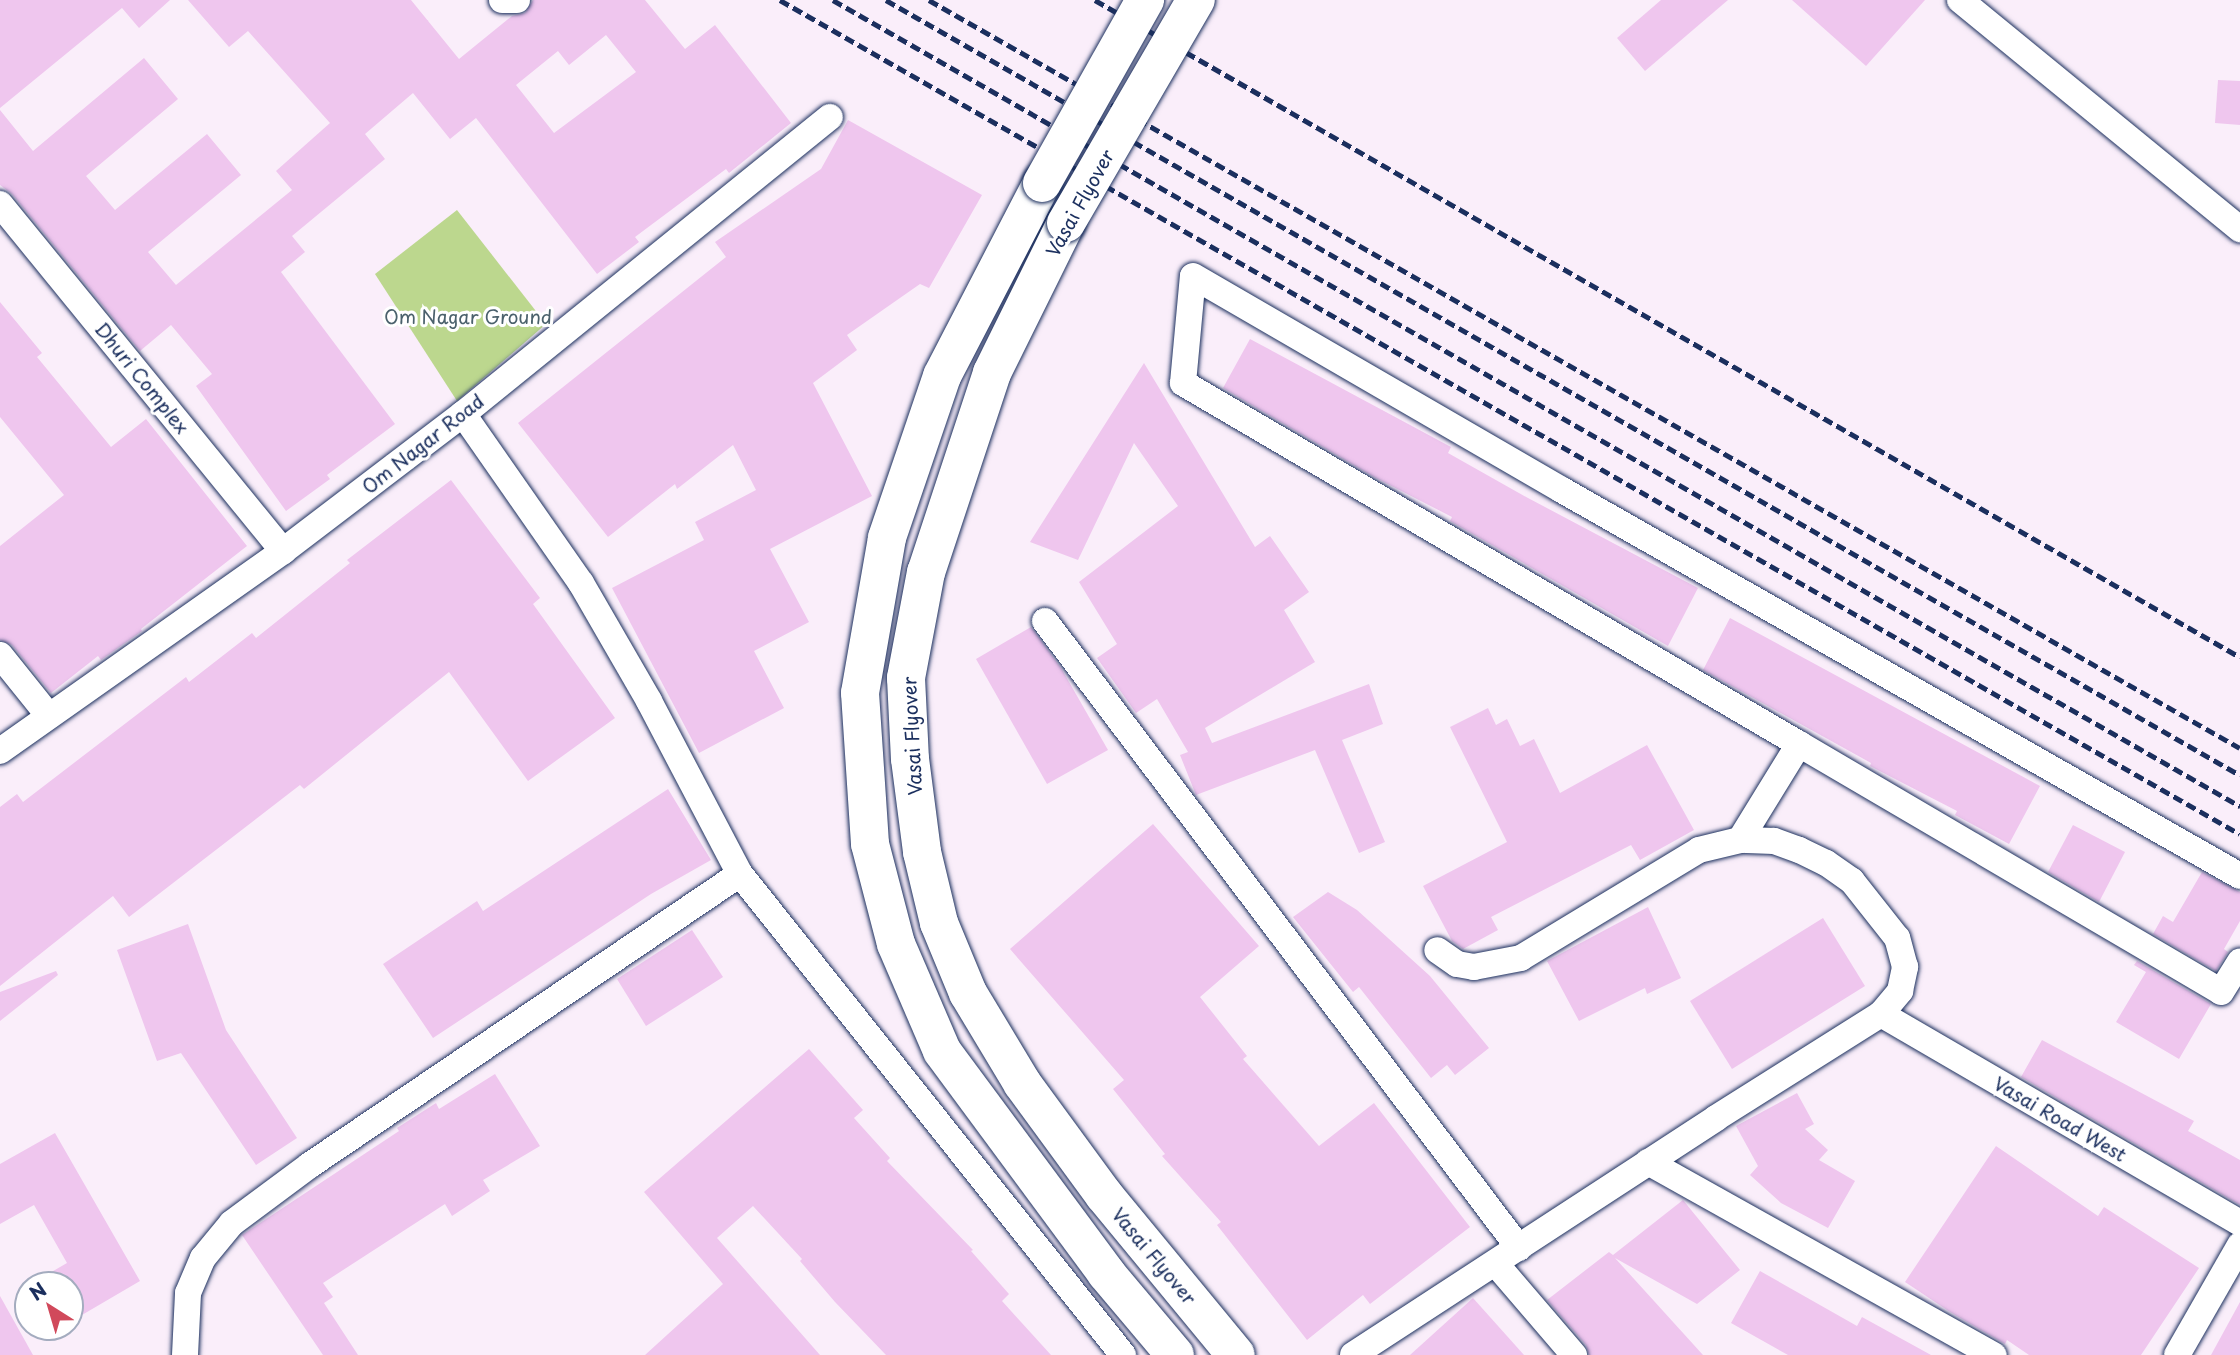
<!DOCTYPE html>
<style>
body{margin:0}
#map{position:relative;width:2240px;height:1355px;overflow:hidden;background:#faeefa;font-family:"Playpen Sans",sans-serif}
div>[style]{position:absolute}
[style*='--x']{left:calc(var(--x)*1px);top:calc(var(--y)*1px);width:calc(var(--w)*1px);rotate:calc(var(--a)*1deg)}
.green>*{inset:0;background:#bcd78e}
.building>*{inset:0;background:#efc6ee}
.roads{filter:drop-shadow(0 0 2px #1b2f5e) drop-shadow(0 0 2px #1b2f5e)}
.street>*{height:26px;margin:-13px;padding:0 13px;transform-origin:13px;border-radius:13px;background:#fff}
.primary>*{height:38px;margin:-19px;padding:0 19px;transform-origin:19px;border-radius:19px;background:#fff}
.rail>*{height:5px;margin-top:-2.5px;transform-origin:0;background:repeating-linear-gradient(90deg,#1b2f5e 0 10px,transparent 0 15px)}
.bridges{filter:drop-shadow(0 0 2px #1b2f5e) drop-shadow(0 0 2px #1b2f5e)}
.primary-bridge>*{height:38px;margin:-19px;padding:0 19px;transform-origin:19px;border-radius:19px;background:#fff}
span{translate:-50% -50%;white-space:nowrap;text-align:center;line-height:1.15;-webkit-text-stroke:6px #fff;paint-order:stroke}
.street-label{font-size:19px;color:#1b2f5e}
.park-label{font-size:19px;color:#4b616c}
.north{position:absolute;left:14px;top:1271px;width:70px;height:70px;box-sizing:border-box;background:#fff;border:2px solid #a4acbf;border-radius:50%;rotate:323deg;font-size:19px;font-weight:700;line-height:28px;text-align:center;color:#1b2f5e}
.north::after{content:'';display:block;margin:auto;width:24px;height:32px;background:#d1495b;clip-path:polygon(50% 0,100% 100%,50% 72%,0 100%)}
</style>
<div id="map">
<div class="green">
<div style="clip-path:polygon(457px 210px,546px 324px,457px 401px,375px 274px)"></div>
</div>
<div class="building">
<div style="clip-path:polygon(0 0,170px 0,139px 28px,122px 8px,0 108px)"></div>
<div style="clip-path:polygon(evenodd,188px 0,411px 0,459px 59px,512px 16px,525px 13px,533px 0,645px 0,685px 49px,715px 25px,791px 123px,729px 173px,726px 169px,635px 237px,639px 242px,597px 274px,476px 118px,450px 139px,413px 93px,365px 134px,385px 159px,292px 236px,305px 252px,281px 272px,395px 424px,327px 475px,330px 479px,286px 511px,196px 386px,212px 374px,171px 325px,140px 351px,12px 194px,0 185px,0 110px,33px 151px,144px 58px,178px 99px,86px 176px,115px 210px,207px 134px,241px 175px,148px 252px,176px 285px,292px 190px,276px 171px,330px 123px,248px 31px,229px 47px,188px 0,606px 35px,636px 72px,554px 133px,516px 85px,558px 51px,569px 65px,606px 35px)"></div>
<div style="clip-path:polygon(1661px 0,1728px 0,1645px 71px,1617px 38px)"></div>
<div style="clip-path:polygon(1792px 0,1925px 0,1866px 66px)"></div>
<div style="clip-path:polygon(2218px 80px,2240px 81px,2240px 125px,2215px 123px)"></div>
<div style="clip-path:polygon(848px 120px,982px 195px,929px 288px,920px 284px,847px 335px,857px 350px,813px 383px,872px 496px,770px 549px,809px 622px,754px 651px,784px 708px,699px 753px,612px 588px,704px 540px,695px 522px,756px 490px,733px 445px,677px 489px,675px 484px,608px 537px,518px 423px,726px 257px,715px 242px,821px 169px)"></div>
<div style="clip-path:polygon(0 302px,42px 353px,37px 357px,111px 447px,146px 419px,247px 546px,141px 629px,142px 631px,101px 660px,98px 656px,51px 693px,12px 645px,0 640px,0 546px,64px 495px,0 417px)"></div>
<div style="clip-path:polygon(1250px 339px,1451px 447px,1448px 453px,1528px 498px,1698px 588px,1668px 646px,1450px 521px,1452px 517px,1374px 477px,1223px 388px)"></div>
<div style="clip-path:polygon(1144px 363px,1255px 547px,1270px 536px,1309px 592px,1284px 610px,1315px 662px,1205px 728px,1212px 743px,1369px 684px,1383px 724px,1342px 740px,1385px 842px,1359px 853px,1315px 750px,1196px 795px,1180px 755px,1188px 752px,1157px 699px,1136px 713px,1097px 658px,1117px 644px,1079px 582px,1178px 506px,1134px 443px,1078px 560px,1030px 542px)"></div>
<div style="clip-path:polygon(451px 480px,540px 598px,533px 604px,615px 718px,528px 781px,449px 672px,304px 789px,300px 785px,129px 917px,113px 896px,0 986px,0 807px,17px 794px,23px 802px,186px 677px,189px 682px,252px 633px,256px 638px,350px 563px,347px 560px)"></div>
<div style="clip-path:polygon(1730px 618px,2040px 786px,2009px 844px,1955px 815px,1957px 811px,1870px 766px,1871px 763px,1703px 670px)"></div>
<div style="clip-path:polygon(1031px 627px,1061px 668px,1108px 750px,1047px 784px,976px 659px)"></div>
<div style="clip-path:polygon(1488px 708px,1496px 725px,1507px 719px,1520px 746px,1534px 739px,1560px 793px,1647px 745px,1694px 830px,1640px 860px,1631px 845px,1491px 917px,1498px 930px,1463px 949px,1452px 941px,1423px 886px,1507px 842px,1450px 727px)"></div>
<div style="clip-path:polygon(668px 789px,711px 860px,651px 894px,433px 1038px,383px 964px,477px 901px,483px 911px)"></div>
<div style="clip-path:polygon(1153px 824px,1259px 946px,1200px 997px,1247px 1056px,1243px 1059px,1319px 1146px,1374px 1103px,1470px 1227px,1370px 1304px,1363px 1295px,1307px 1340px,1217px 1225px,1221px 1222px,1162px 1156px,1165px 1154px,1113px 1089px,1124px 1080px,1010px 949px)"></div>
<div style="clip-path:polygon(2073px 825px,2125px 852px,2099px 902px,2048px 872px)"></div>
<div style="clip-path:polygon(2202px 872px,2240px 892px,2240px 921px,2224px 949px,2228px 952px,2216px 971px,2153px 934px,2163px 916px,2173px 922px)"></div>
<div style="clip-path:polygon(1328px 892px,1357px 910px,1430px 976px,1489px 1048px,1455px 1075px,1447px 1065px,1431px 1078px,1359px 987px,1353px 992px,1293px 917px)"></div>
<div style="clip-path:polygon(1648px 907px,1681px 978px,1647px 994px,1645px 988px,1579px 1021px,1547px 961px)"></div>
<div style="clip-path:polygon(1823px 918px,1865px 986px,1732px 1069px,1690px 1001px)"></div>
<div style="clip-path:polygon(188px 924px,226px 1030px,297px 1138px,256px 1165px,181px 1053px,157px 1061px,117px 950px)"></div>
<div style="clip-path:polygon(692px 930px,723px 977px,646px 1026px,617px 979px)"></div>
<div style="clip-path:polygon(2137px 961px,2211px 1004px,2179px 1059px,2116px 1022px,2146px 972px,2134px 965px)"></div>
<div style="clip-path:polygon(56px 971px,58px 975px,0 1021px,0 992px)"></div>
<div style="clip-path:polygon(2042px 1040px,2194px 1121px,2188px 1131px,2240px 1160px,2240px 1205px,2021px 1077px)"></div>
<div style="clip-path:polygon(809px 1049px,863px 1110px,854px 1118px,890px 1158px,887px 1161px,973px 1250px,971px 1251px,1009px 1294px,1002px 1301px,1051px 1355px,886px 1355px,835px 1302px,800px 1261px,802px 1259px,753px 1206px,717px 1238px,820px 1355px,645px 1355px,723px 1284px,644px 1192px)"></div>
<div style="clip-path:polygon(495px 1074px,540px 1146px,483px 1180px,490px 1191px,452px 1216px,445px 1204px,323px 1283px,333px 1297px,324px 1303px,358px 1355px,323px 1355px,242px 1235px,399px 1131px,397px 1128px,436px 1103px,439px 1109px)"></div>
<div style="clip-path:polygon(1797px 1093px,1814px 1124px,1805px 1129px,1828px 1150px,1819px 1160px,1855px 1181px,1828px 1228px,1781px 1203px,1750px 1175px,1758px 1166px,1736px 1126px)"></div>
<div style="clip-path:polygon(55px 1133px,140px 1281px,70px 1322px,70px 1285px,29px 1285px,67px 1263px,34px 1205px,0 1224px,0 1164px)"></div>
<div style="clip-path:polygon(1996px 1146px,2098px 1216px,2104px 1207px,2199px 1268px,2141px 1355px,2029px 1355px,2007px 1340px,2005px 1344px,1950px 1312px,1905px 1282px)"></div>
<div style="clip-path:polygon(1683px 1200px,1740px 1270px,1697px 1304px,1615px 1258px,1703px 1355px,1589px 1355px,1586px 1345px,1547px 1300px,1609px 1252px,1613px 1255px)"></div>
<div style="clip-path:polygon(1760px 1271px,1857px 1326px,1862px 1317px,1931px 1355px,1788px 1355px,1731px 1323px)"></div>
<div style="clip-path:polygon(0 1296px,33px 1355px,0 1355px)"></div>
<div style="clip-path:polygon(1473px 1298px,1524px 1355px,1410px 1355px)"></div>
<div style="clip-path:polygon(2240px 1302px,2240px 1355px,2211px 1355px)"></div>
</div>
<div class="roads">
<div class="street">
<div style="--x:502;--y:0;--w:15;--a:0"></div>
<div style="--x:1960;--y:0;--w:362;--a:39.3"></div>
<div style="--x:0;--y:204;--w:448;--a:50.8"></div>
<div style="--x:463;--y:414;--w:206;--a:55.1"></div>
<div style="--x:581;--y:583;--w:136;--a:60"></div>
<div style="--x:649;--y:701;--w:195;--a:62.3"></div>
<div style="--x:740;--y:874;--w:615;--a:51.47"></div>
<div style="--x:1045;--y:621;--w:786;--a:52.91"></div>
<div style="--x:0;--y:655;--w:78;--a:51.2"></div>
<div style="--x:1799;--y:744;--w:489;--a:30.4"></div>
<div style="--x:2221;--y:992;--w:36;--a:-58"></div>
<div style="--x:0;--y:751;--w:347;--a:-35.2"></div>
<div style="--x:283;--y:551;--w:226;--a:-37.3"></div>
<div style="--x:463;--y:414;--w:472;--a:-39"></div>
<div style="--x:1740;--y:840;--w:113;--a:-58.4"></div>
<div style="--x:1799;--y:744;--w:714;--a:-149.63"></div>
<div style="--x:1183;--y:383;--w:107;--a:-84.7"></div>
<div style="--x:1193;--y:276;--w:427;--a:30.1"></div>
<div style="--x:1562;--y:490;--w:780;--a:29.65"></div>
<div style="--x:1881;--y:1014;--w:415;--a:30.2"></div>
<div style="--x:1648;--y:1162;--w:396;--a:29.2"></div>
<div style="--x:1496;--y:1264;--w:120;--a:49.4"></div>
<div style="--x:185;--y:1355;--w:62;--a:-87.2"></div>
<div style="--x:188;--y:1293;--w:38;--a:-67"></div>
<div style="--x:203;--y:1258;--w:45;--a:-50.4"></div>
<div style="--x:232;--y:1223;--w:97;--a:-36.6"></div>
<div style="--x:310;--y:1165;--w:519;--a:-34.09"></div>
<div style="--x:1353;--y:1355;--w:434;--a:-33.1"></div>
<div style="--x:1716;--y:1118;--w:195;--a:-32.2"></div>
<div style="--x:1881;--y:1014;--w:30;--a:-50"></div>
<div style="--x:1900;--y:991;--w:25;--a:-78"></div>
<div style="--x:1905;--y:967;--w:30;--a:-105"></div>
<div style="--x:1897;--y:938;--w:73;--a:-128.3"></div>
<div style="--x:1852;--y:881;--w:32;--a:-145"></div>
<div style="--x:1826;--y:863;--w:30;--a:-154"></div>
<div style="--x:1799;--y:850;--w:27;--a:-160"></div>
<div style="--x:1774;--y:841;--w:34;--a:-178"></div>
<div style="--x:1740;--y:840;--w:42;--a:166.3"></div>
<div style="--x:1699;--y:850;--w:208;--a:148.8"></div>
<div style="--x:1521;--y:958;--w:48;--a:169.2"></div>
<div style="--x:1474;--y:967;--w:17;--a:-170"></div>
<div style="--x:1457;--y:964;--w:24;--a:-145"></div>
<div style="--x:2177;--y:1355;--w:127;--a:-60.2"></div>
</div>
<div class="primary">
<div style="--x:1042;--y:183;--w:217;--a:117.4"></div>
<div style="--x:942;--y:376;--w:171;--a:108.8"></div>
<div style="--x:887;--y:538;--w:157;--a:99.9"></div>
<div style="--x:860;--y:693;--w:151;--a:86.2"></div>
<div style="--x:870;--y:844;--w:103;--a:75.4"></div>
<div style="--x:896;--y:944;--w:116;--a:66.7"></div>
<div style="--x:942;--y:1051;--w:276;--a:53.5"></div>
<div style="--x:1106;--y:1273;--w:107;--a:49.9"></div>
<div style="--x:1066;--y:223;--w:167;--a:116.3"></div>
<div style="--x:992;--y:373;--w:210;--a:108.3"></div>
<div style="--x:926;--y:572;--w:108;--a:100.7"></div>
<div style="--x:906;--y:678;--w:81;--a:87.2"></div>
<div style="--x:910;--y:759;--w:94;--a:82.6"></div>
<div style="--x:922;--y:852;--w:73;--a:76.5"></div>
<div style="--x:939;--y:923;--w:76;--a:67.5"></div>
<div style="--x:968;--y:993;--w:105;--a:59"></div>
<div style="--x:1022;--y:1083;--w:139;--a:53.8"></div>
<div style="--x:1104;--y:1195;--w:207;--a:50.5"></div>
</div>
</div>
<div class="rail">
<div style="--x:780;--y:0;--w:1681;--a:29.74"></div>
<div style="--x:833;--y:0;--w:1622;--a:29.81"></div>
<div style="--x:886;--y:0;--w:1560;--a:29.79"></div>
<div style="--x:929;--y:0;--w:1509;--a:29.71"></div>
<div style="--x:1095;--y:0;--w:1320;--a:29.85"></div>
</div>
<div class="bridges">
<div class="primary-bridge">
<div style="--x:1042;--y:183;--w:210;--a:-60.6"></div>
<div style="--x:1066;--y:223;--w:258;--a:-59.8"></div>
</div>
</div>
<div class="street-label">
<span style="left:1080px;top:203px;rotate:-61deg">Vasai Flyover</span>
<span style="left:142px;top:378px;rotate:51deg">Dhuri Complex</span>
<span style="left:423px;top:444px;rotate:-38deg">Om Nagar Road</span>
<span style="left:912px;top:736px;rotate:-93deg">Vasai Flyover</span>
<span style="left:2060px;top:1119px;rotate:30deg">Vasai Road West</span>
<span style="left:1154px;top:1256px;rotate:50deg">Vasai Flyover</span>
</div>
<div class="park-label">
<span style="left:468px;top:317px">Om Nagar Ground</span>
</div>
<div class="north">N</div>
</div>
